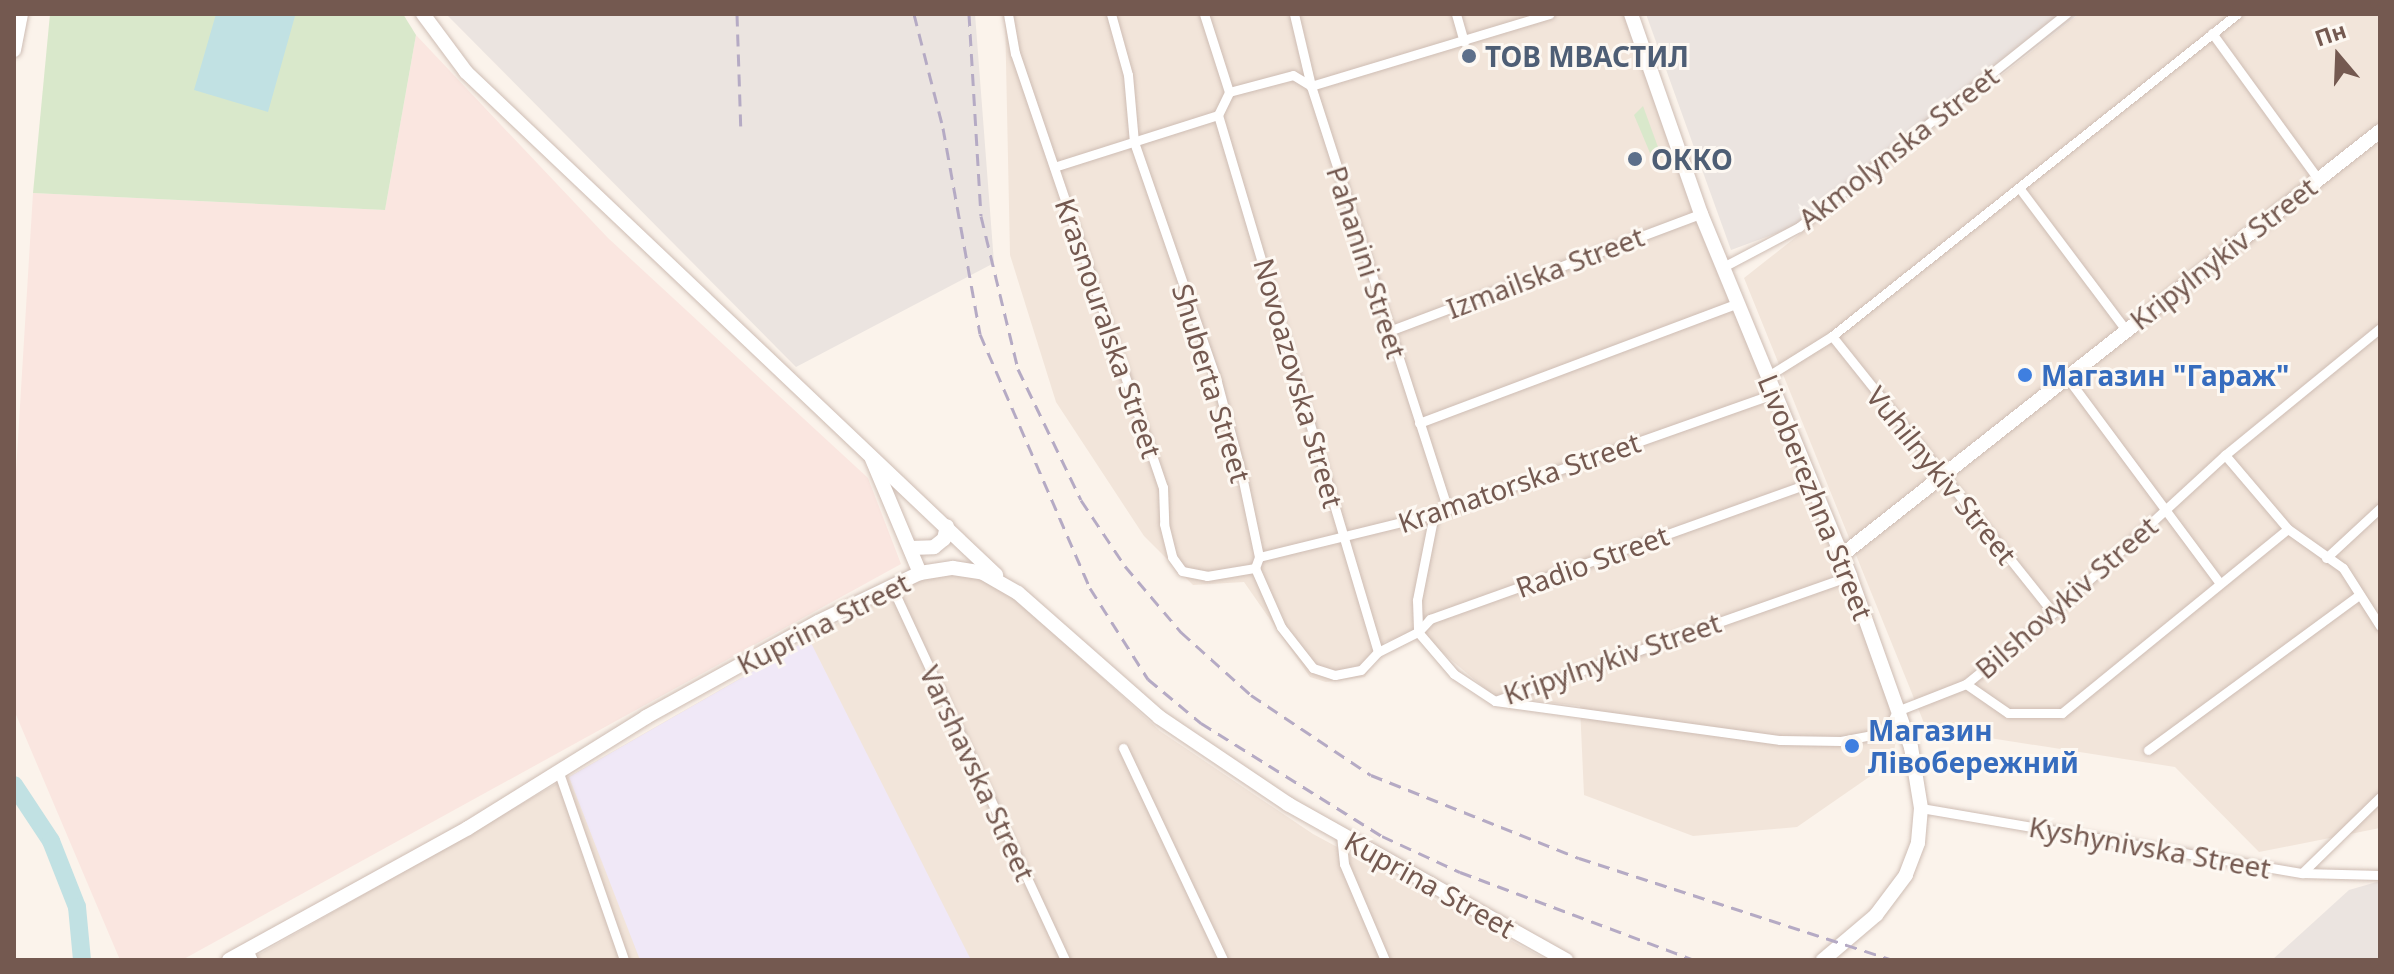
<!DOCTYPE html>
<meta charset="utf-8">
<style>
body{margin:0}
#map{position:relative;width:2394px;height:974px;overflow:hidden;background:#fbf3eb;font-family:"Noto Sans",sans-serif}
div>[style]{position:absolute}
[style*='--x']{left:calc(var(--x)*1px);top:calc(var(--y)*1px);width:calc(var(--w)*1px);rotate:calc(var(--a)*1deg)}
.residential>*{inset:0;background:#f2e5da}
.commercial>*{inset:0;background:#fae6e0}
.industrial>*{inset:0;background:#ebe4e0}
.education>*{inset:0;background:#f0e8f7}
.green>*{inset:0;background:#d9e8cb}
.water>*{inset:0;background:#c1e1e3}
.river>*{height:18px;margin:-9px;padding:0 9px;transform-origin:9px;border-radius:9px;background:#c1e1e3}
.roads{filter:drop-shadow(0 0 2px #cebdb4) drop-shadow(0 0 2px #cebdb4)}
.street>*{height:9px;margin:-4.5px;padding:0 4.5px;transform-origin:4.5px;border-radius:4.5px;background:#fff}
.secondary>*{height:14px;margin:-7px;padding:0 7px;transform-origin:7px;border-radius:7px;background:#fff}
.rail>*{height:3px;margin-top:-1.5px;transform-origin:0;background:repeating-linear-gradient(90deg,#b5aac4 0 12px,transparent 0 20px)}
.dots>*{width:22px;height:22px;translate:-50% -50%;box-sizing:border-box;border:4px solid #fdf8f2;border-radius:50%}
span{translate:-50% -50%;white-space:nowrap;text-align:center;line-height:1.15;-webkit-text-stroke:6px #fdf8f2;paint-order:stroke}
.service-label{font-size:28px;color:#4e5e75;font-weight:700}
.left{translate:0 -50%;text-align:left}
.street-label{font-size:28px;color:#745950}
.shop-label{font-size:28px;color:#366cbe;font-weight:700}
.frame{position:absolute;inset:0;border:16px solid #745950;pointer-events:none}
.north{position:absolute;left:2298px;top:16px;width:80px;height:80px;-webkit-text-stroke:6px #fdf8f2;paint-order:stroke;rotate:341deg;font-size:22px;font-weight:700;line-height:32px;text-align:center;color:#745950}
.north::after{content:'';display:block;margin:auto;width:28px;height:36px;background:#745950;clip-path:polygon(50% 0,100% 100%,50% 72%,0 100%)}
</style>
<div id="map">
<div class="residential">
<div style="clip-path:polygon(1005px 14px,1626px 14px,1900px 714px,1894px 752px,1885px 766px,1797px 827px,1693px 836px,1584px 795px,1580px 706px,1494px 696px,1418px 632px,1384px 642px,1365px 677px,1326px 682px,1310px 677px,1244px 582px,1193px 585px,1144px 536px,1056px 402px,1010px 255px)"></div>
<div style="clip-path:polygon(2079px 14px,2380px 14px,2380px 828px,2259px 852px,2175px 767px,1926px 728px,1744px 278px)"></div>
<div style="clip-path:polygon(953px 573px,982px 578px,1014px 596px,1160px 731px,1313px 834px,1547px 960px,249px 960px,809px 639px,923px 577px)"></div>
</div>
<div class="commercial">
<div style="clip-path:polygon(416px 35px,608px 238px,868px 478px,901px 564px,182px 960px,120px 960px,14px 710px,14px 504px,33px 193px,385px 210px)"></div>
</div>
<div class="industrial">
<div style="clip-path:polygon(446px 14px,975px 14px,994px 263px,796px 367px)"></div>
<div style="clip-path:polygon(1646px 14px,2079px 14px,1807px 222px,1731px 250px)"></div>
<div style="clip-path:polygon(2380px 881px,2380px 960px,2272px 960px,2349px 890px)"></div>
</div>
<div class="education">
<div style="clip-path:polygon(809px 639px,971px 960px,640px 960px,569px 777px)"></div>
</div>
<div class="green">
<div style="clip-path:polygon(50px 14px,403px 14px,416px 35px,385px 210px,33px 193px)"></div>
<div style="clip-path:polygon(1643px 106px,1662px 158px,1650px 153px,1634px 115px)"></div>
</div>
<div class="water">
<div style="clip-path:polygon(216px 14px,295px 16px,268px 112px,194px 90px)"></div>
</div>
<div class="river">
<div style="--x:14;--y:785;--w:67;--a:56.5"></div>
<div style="--x:51;--y:841;--w:71;--a:68.5"></div>
<div style="--x:77;--y:907;--w:53;--a:84.6"></div>
</div>
<div class="roads">
<div class="street">
<div style="--x:1008;--y:14;--w:40;--a:80"></div>
<div style="--x:1015;--y:53;--w:459;--a:71.2"></div>
<div style="--x:1163;--y:487;--w:37;--a:88"></div>
<div style="--x:1164;--y:524;--w:34;--a:76"></div>
<div style="--x:1172;--y:557;--w:17;--a:54"></div>
<div style="--x:1182;--y:571;--w:25;--a:11"></div>
<div style="--x:1207;--y:576;--w:49;--a:-9.5"></div>
<div style="--x:1111;--y:14;--w:63;--a:74.4"></div>
<div style="--x:1128;--y:75;--w:67;--a:84.9"></div>
<div style="--x:1134;--y:142;--w:254;--a:70.9"></div>
<div style="--x:1217;--y:382;--w:97;--a:75.1"></div>
<div style="--x:1242;--y:476;--w:83;--a:78.1"></div>
<div style="--x:1259;--y:557;--w:12;--a:110"></div>
<div style="--x:1255;--y:568;--w:64;--a:66.2"></div>
<div style="--x:1281;--y:627;--w:52;--a:52"></div>
<div style="--x:1313;--y:668;--w:23;--a:18"></div>
<div style="--x:1335;--y:675;--w:26;--a:-11"></div>
<div style="--x:1361;--y:670;--w:25;--a:-47"></div>
<div style="--x:1378;--y:652;--w:45;--a:-26.6"></div>
<div style="--x:1418;--y:632;--w:18;--a:-47"></div>
<div style="--x:1430;--y:619;--w:406;--a:-19.7"></div>
<div style="--x:1204;--y:14;--w:82;--a:72.2"></div>
<div style="--x:1294;--y:14;--w:74;--a:76.7"></div>
<div style="--x:1311;--y:86;--w:445;--a:72.1"></div>
<div style="--x:1456;--y:14;--w:29;--a:74"></div>
<div style="--x:2212;--y:33;--w:180;--a:54"></div>
<div style="--x:1218;--y:115;--w:560;--a:73.41"></div>
<div style="--x:1054;--y:167;--w:172;--a:-17.6"></div>
<div style="--x:1218;--y:115;--w:25;--a:-64"></div>
<div style="--x:1229;--y:92;--w:66;--a:-14.9"></div>
<div style="--x:1293;--y:75;--w:21;--a:31"></div>
<div style="--x:1311;--y:86;--w:249;--a:-16.8"></div>
<div style="--x:2020;--y:189;--w:175;--a:53.1"></div>
<div style="--x:1723;--y:267;--w:86;--a:-27.8"></div>
<div style="--x:1799;--y:227;--w:342;--a:-38.6"></div>
<div style="--x:1389;--y:331;--w:333;--a:-20.6"></div>
<div style="--x:1832;--y:336;--w:354;--a:51.4"></div>
<div style="--x:1768;--y:376;--w:75;--a:-32"></div>
<div style="--x:1832;--y:336;--w:517;--a:-38.49"></div>
<div style="--x:2066;--y:376;--w:257;--a:53.4"></div>
<div style="--x:1419;--y:423;--w:341;--a:-20.6"></div>
<div style="--x:2225;--y:455;--w:97;--a:49.6"></div>
<div style="--x:2288;--y:529;--w:67;--a:35.3"></div>
<div style="--x:2343;--y:568;--w:69;--a:57.5"></div>
<div style="--x:1434;--y:514;--w:88;--a:101.2"></div>
<div style="--x:1417;--y:600;--w:32;--a:88"></div>
<div style="--x:1418;--y:632;--w:55;--a:49.4"></div>
<div style="--x:1454;--y:674;--w:49;--a:33.4"></div>
<div style="--x:1495;--y:701;--w:376;--a:-19.4"></div>
<div style="--x:1259;--y:557;--w:180;--a:-13.8"></div>
<div style="--x:1434;--y:514;--w:362;--a:-19.5"></div>
<div style="--x:2326;--y:558;--w:74;--a:-42.8"></div>
<div style="--x:891;--y:585;--w:413;--a:65.1"></div>
<div style="--x:1966;--y:684;--w:51;--a:34.6"></div>
<div style="--x:2008;--y:713;--w:54;--a:0"></div>
<div style="--x:2062;--y:713;--w:291;--a:-39.2"></div>
<div style="--x:1495;--y:701;--w:288;--a:7.8"></div>
<div style="--x:1780;--y:740;--w:61;--a:0.9"></div>
<div style="--x:1841;--y:741;--w:32;--a:-11"></div>
<div style="--x:1872;--y:735;--w:19;--a:-25"></div>
<div style="--x:1889;--y:727;--w:18;--a:-63"></div>
<div style="--x:1897;--y:711;--w:74;--a:-21.4"></div>
<div style="--x:1966;--y:684;--w:112;--a:-39.2"></div>
<div style="--x:2053;--y:613;--w:234;--a:-42.6"></div>
<div style="--x:2225;--y:455;--w:200;--a:-39.3"></div>
<div style="--x:1123;--y:748;--w:234;--a:64.7"></div>
<div style="--x:2148;--y:750;--w:260;--a:-36.3"></div>
<div style="--x:559;--y:773;--w:198;--a:70.8"></div>
<div style="--x:1921;--y:808;--w:387;--a:9.7"></div>
<div style="--x:2302;--y:873;--w:78;--a:1.5"></div>
<div style="--x:1341;--y:835;--w:29;--a:84"></div>
<div style="--x:1344;--y:864;--w:104;--a:66.9"></div>
<div style="--x:2302;--y:873;--w:109;--a:-44.3"></div>
<div style="--x:248;--y:949;--w:12;--a:66"></div>
</div>
<div class="secondary">
<div style="--x:423;--y:14;--w:72;--a:53.4"></div>
<div style="--x:466;--y:72;--w:731;--a:43.5"></div>
<div style="--x:1631;--y:14;--w:212;--a:70.7"></div>
<div style="--x:1701;--y:214;--w:391;--a:67.6"></div>
<div style="--x:1850;--y:576;--w:182;--a:70.4"></div>
<div style="--x:1911;--y:747;--w:62;--a:80.7"></div>
<div style="--x:1921;--y:808;--w:35;--a:95"></div>
<div style="--x:1918;--y:843;--w:34;--a:111"></div>
<div style="--x:1906;--y:875;--w:50;--a:126.9"></div>
<div style="--x:1876;--y:915;--w:70;--a:139.7"></div>
<div style="--x:14;--y:50;--w:37;--a:-79"></div>
<div style="--x:872;--y:459;--w:124;--a:67.2"></div>
<div style="--x:910;--y:548;--w:24;--a:-2"></div>
<div style="--x:934;--y:547;--w:13;--a:-39"></div>
<div style="--x:944;--y:539;--w:13;--a:-77"></div>
<div style="--x:1842;--y:555;--w:685;--a:-38.24"></div>
<div style="--x:229;--y:960;--w:273;--a:-28.9"></div>
<div style="--x:468;--y:828;--w:210;--a:-31.9"></div>
<div style="--x:646;--y:717;--w:196;--a:-28.9"></div>
<div style="--x:818;--y:622;--w:113;--a:-25.7"></div>
<div style="--x:920;--y:573;--w:33;--a:-9"></div>
<div style="--x:953;--y:568;--w:30;--a:9"></div>
<div style="--x:983;--y:573;--w:40;--a:29.7"></div>
<div style="--x:1018;--y:593;--w:188;--a:41.3"></div>
<div style="--x:1159;--y:717;--w:156;--a:34"></div>
<div style="--x:1288;--y:804;--w:319;--a:29.3"></div>
</div>
</div>
<div class="rail">
<div style="--x:737;--y:14;--w:119;--a:88.1"></div>
<div style="--x:914;--y:14;--w:118;--a:75.7"></div>
<div style="--x:943;--y:128;--w:209;--a:79.8"></div>
<div style="--x:980;--y:334;--w:277;--a:66.6"></div>
<div style="--x:1090;--y:588;--w:108;--a:57.5"></div>
<div style="--x:1148;--y:679;--w:69;--a:39.7"></div>
<div style="--x:1201;--y:723;--w:213;--a:32"></div>
<div style="--x:1382;--y:836;--w:86;--a:24.8"></div>
<div style="--x:1460;--y:872;--w:250;--a:20.6"></div>
<div style="--x:969;--y:14;--w:202;--a:86.6"></div>
<div style="--x:981;--y:216;--w:157;--a:76.4"></div>
<div style="--x:1018;--y:369;--w:145;--a:64.3"></div>
<div style="--x:1081;--y:500;--w:79;--a:56.3"></div>
<div style="--x:1125;--y:566;--w:87;--a:49.7"></div>
<div style="--x:1181;--y:632;--w:94;--a:42"></div>
<div style="--x:1251;--y:695;--w:144;--a:33.7"></div>
<div style="--x:1371;--y:775;--w:224;--a:21.8"></div>
<div style="--x:1579;--y:858;--w:329;--a:18"></div>
</div>
<div class="dots">
<div style="left:1469px;top:56px;background:#5c6f8a"></div>
<div style="left:1635px;top:159px;background:#5c6f8a"></div>
<div style="left:2025px;top:375px;background:#3f7fe0"></div>
<div style="left:1852px;top:746px;background:#3f7fe0"></div>
</div>
<div class="service-label">
<span class="left" style="left:1485px;top:56px">ТОВ МВАСТИЛ</span>
<span class="left" style="left:1651px;top:159px">ОККО</span>
</div>
<div class="street-label">
<span style="left:1898px;top:147px;rotate:-38deg">Akmolynska Street</span>
<span style="left:2223px;top:253px;rotate:-38deg">Kripylnykiv Street</span>
<span style="left:1367px;top:262px;rotate:72deg">Pahanini Street</span>
<span style="left:1545px;top:272px;rotate:-21deg">Izmailska Street</span>
<span style="left:1109px;top:328px;rotate:71deg">Krasnouralska Street</span>
<span style="left:1212px;top:383px;rotate:73deg">Shuberta Street</span>
<span style="left:1299px;top:383px;rotate:74deg">Novoazovska Street</span>
<span style="left:1942px;top:475px;rotate:51deg">Vuhilnykiv Street</span>
<span style="left:1519px;top:482px;rotate:-19deg">Kramatorska Street</span>
<span style="left:1816px;top:497px;rotate:68deg">Livoberezhna Street</span>
<span style="left:1592px;top:561px;rotate:-20deg">Radio Street</span>
<span style="left:2066px;top:597px;rotate:-41deg">Bilshovykiv Street</span>
<span style="left:823px;top:623px;rotate:-27deg">Kuprina Street</span>
<span style="left:1612px;top:658px;rotate:-19deg">Kripylnykiv Street</span>
<span style="left:978px;top:773px;rotate:65deg">Varshavska Street</span>
<span style="left:2150px;top:847px;rotate:10deg">Kyshynivska Street</span>
<span style="left:1430px;top:884px;rotate:29deg">Kuprina Street</span>
</div>
<div class="shop-label">
<span class="left" style="left:2041px;top:375px">Магазин "Гараж"</span>
<span class="left" style="left:1868px;top:746px">Магазин<br>Лівобережний</span>
</div>
<div class="frame"></div>
<div class="north">Пн</div>
</div>
